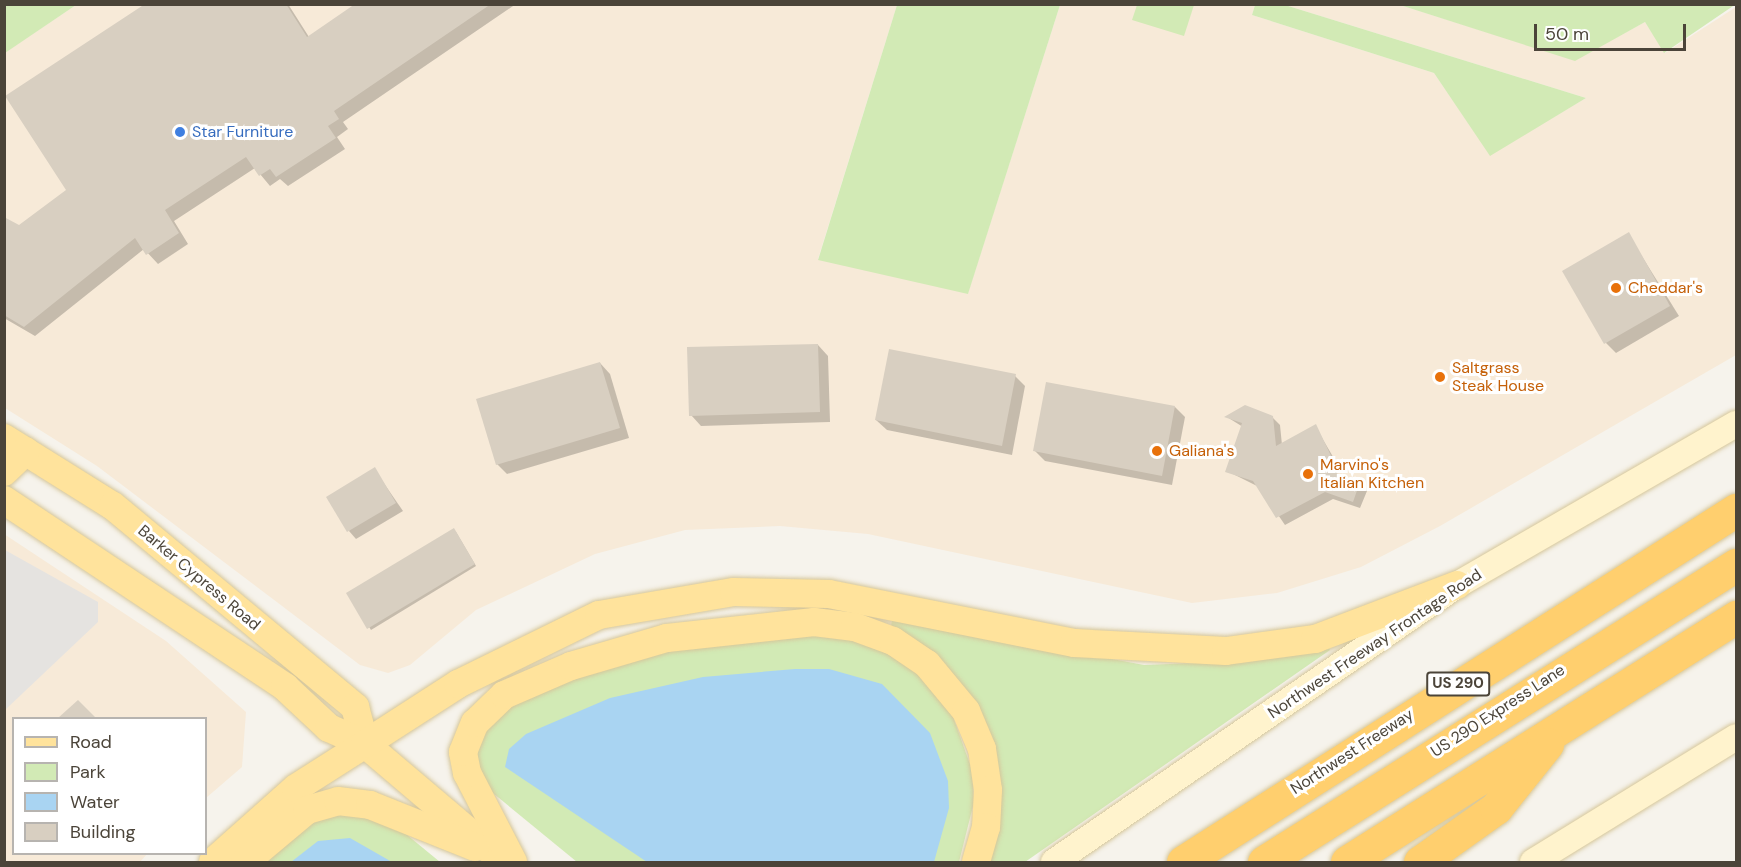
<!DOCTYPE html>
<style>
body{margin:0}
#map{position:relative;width:1741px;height:867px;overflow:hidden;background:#f6f3ec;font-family:"DM Sans",sans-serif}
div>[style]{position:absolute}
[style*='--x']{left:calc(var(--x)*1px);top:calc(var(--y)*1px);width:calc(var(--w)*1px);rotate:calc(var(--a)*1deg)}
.commercial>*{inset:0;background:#f7ead8}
.green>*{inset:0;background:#d2eab5}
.parking>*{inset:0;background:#e5e3e0}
.water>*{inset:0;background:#a9d4f2}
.shadow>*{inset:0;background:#0003}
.building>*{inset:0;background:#d8cfc1}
.roads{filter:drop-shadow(0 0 2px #d6c79b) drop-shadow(0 0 2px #d6c79b)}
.secondary>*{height:26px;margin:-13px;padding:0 13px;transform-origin:13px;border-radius:13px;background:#fff3cd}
.primary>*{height:28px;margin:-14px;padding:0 14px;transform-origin:14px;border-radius:14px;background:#ffe39c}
.highway>*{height:33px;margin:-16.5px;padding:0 16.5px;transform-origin:16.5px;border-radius:16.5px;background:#ffcf6e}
.dots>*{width:16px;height:16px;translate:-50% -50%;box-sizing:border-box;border:3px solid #fff;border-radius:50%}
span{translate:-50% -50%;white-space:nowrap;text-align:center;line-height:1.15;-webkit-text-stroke:6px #fff;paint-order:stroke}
.shield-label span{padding:2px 4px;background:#fff;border:2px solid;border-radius:4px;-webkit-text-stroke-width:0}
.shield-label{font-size:15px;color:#4b4439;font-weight:700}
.shop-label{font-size:16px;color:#366cbe}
.left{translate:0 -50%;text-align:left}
.food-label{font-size:16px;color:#c56008}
.street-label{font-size:16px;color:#4b4439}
.frame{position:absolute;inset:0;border:6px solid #4b4439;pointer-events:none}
.legend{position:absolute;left:12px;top:717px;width:195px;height:138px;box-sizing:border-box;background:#fff;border:2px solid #b7b4b0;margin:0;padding:8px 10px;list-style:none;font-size:18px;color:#4b4439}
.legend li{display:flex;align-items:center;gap:12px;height:30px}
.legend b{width:30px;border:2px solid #b7b4b0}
.scale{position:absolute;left:1534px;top:24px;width:152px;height:27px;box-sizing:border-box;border:3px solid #4b4439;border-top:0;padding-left:8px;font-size:18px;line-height:21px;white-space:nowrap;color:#4b4439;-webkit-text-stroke:4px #fff;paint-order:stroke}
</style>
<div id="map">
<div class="commercial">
<div style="clip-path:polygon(76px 5px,897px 5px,818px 259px,968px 293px,1060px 5px,1255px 5px,1252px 15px,1434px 73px,1490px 155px,1586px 98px,1285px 5px,1400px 5px,1575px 60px,1645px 22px,1665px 53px,1736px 7px,1736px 355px,1440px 526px,1361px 567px,1277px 593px,1192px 603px,868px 534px,780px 526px,685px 530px,595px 554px,476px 610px,410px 665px,388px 673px,360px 665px,97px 466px,5px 408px,4px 53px)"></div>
<div style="clip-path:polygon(4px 534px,166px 641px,246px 712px,242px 767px,206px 798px,206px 718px,14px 718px,14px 854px,147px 854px,140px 862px,5px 862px)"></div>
</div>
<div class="green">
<div style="clip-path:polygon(5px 4px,76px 4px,76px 5px,5px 53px)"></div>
<div style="clip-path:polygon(1736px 4px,1664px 53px,1645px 22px,1575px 61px,1400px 5px)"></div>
<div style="clip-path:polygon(897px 5px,1060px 5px,968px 294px,818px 260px)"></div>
<div style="clip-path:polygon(1137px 5px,1192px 4px,1194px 5px,1184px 36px,1132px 20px)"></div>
<div style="clip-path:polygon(1255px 5px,1285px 5px,1586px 98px,1490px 156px,1434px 73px,1252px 15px)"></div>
<div style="clip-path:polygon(893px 618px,1144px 665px,1248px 661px,1327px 644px,1330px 650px,1025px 862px,984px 862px,996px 776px,891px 625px)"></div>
<div style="clip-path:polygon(791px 634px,862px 640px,915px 669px,951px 711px,972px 770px,974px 802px,959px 862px,577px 862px,488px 789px,476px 772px,476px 742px,509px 703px,650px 651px)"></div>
<div style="clip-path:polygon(349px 812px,395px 825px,440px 862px,263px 862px,322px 815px)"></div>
</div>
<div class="parking">
<div style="clip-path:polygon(5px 550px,98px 602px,98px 622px,5px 710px)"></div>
</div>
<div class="water">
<div style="clip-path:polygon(795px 669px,829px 669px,882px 684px,930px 733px,948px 781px,949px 808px,934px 862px,647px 862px,505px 767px,509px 749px,526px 734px,610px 698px,703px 677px)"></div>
<div style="clip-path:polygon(350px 838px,392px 862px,291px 862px,318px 841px)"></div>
</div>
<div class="shadow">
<div style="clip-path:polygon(148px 4px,288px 4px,309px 37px,358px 4px,516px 4px,343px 122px,348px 129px,337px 137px,345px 149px,288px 186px,280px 179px,270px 186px,255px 168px,174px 221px,188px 244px,158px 264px,144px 249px,35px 336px,4px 318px,4px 218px,19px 227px,68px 191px)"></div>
<div style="clip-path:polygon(1628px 234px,1679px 316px,1616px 353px,1606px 343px)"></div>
<div style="clip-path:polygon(818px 345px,828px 356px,830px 422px,701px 426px,691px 415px)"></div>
<div style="clip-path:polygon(600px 363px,610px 374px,629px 438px,507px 474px,497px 464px)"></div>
<div style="clip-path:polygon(1015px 376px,1025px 386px,1012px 455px,887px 430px,876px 420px)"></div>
<div style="clip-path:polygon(1175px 407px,1185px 417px,1172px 485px,1045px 461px,1035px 451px)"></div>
<div style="clip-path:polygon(1227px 417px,1272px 417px,1280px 425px,1282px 445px,1315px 426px,1339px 467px,1336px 475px,1367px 491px,1360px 508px,1333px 499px,1285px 525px,1259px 487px,1227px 471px,1243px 427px)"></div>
<div style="clip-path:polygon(374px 469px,403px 511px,356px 539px,349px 531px)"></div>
<div style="clip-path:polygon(456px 532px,476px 566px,371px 630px,348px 594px)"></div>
</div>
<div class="building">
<div style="clip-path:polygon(145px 4px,286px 4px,307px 37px,355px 4px,491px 4px,334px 111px,339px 119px,328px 126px,336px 138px,276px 177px,270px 169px,259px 176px,246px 157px,165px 210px,179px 233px,146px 255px,135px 238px,24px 327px,4px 315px,4px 217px,19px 225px,66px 190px,5px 96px)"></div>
<div style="clip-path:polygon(1629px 232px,1670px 306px,1604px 344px,1562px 271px)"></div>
<div style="clip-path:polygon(818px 344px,820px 412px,689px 416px,687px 347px)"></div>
<div style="clip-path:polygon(889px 349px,1016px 374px,1002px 446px,875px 420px)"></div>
<div style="clip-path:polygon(600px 362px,620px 428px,496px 465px,476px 399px)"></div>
<div style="clip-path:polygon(1046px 382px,1175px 406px,1162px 476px,1033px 451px)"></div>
<div style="clip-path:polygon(1245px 405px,1273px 416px,1276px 446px,1316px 424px,1332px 458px,1328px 470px,1360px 482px,1353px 502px,1325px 492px,1276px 518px,1253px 481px,1225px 472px,1242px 423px,1224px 417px)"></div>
<div style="clip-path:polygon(375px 467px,396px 503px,347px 532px,326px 497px)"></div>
<div style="clip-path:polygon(454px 528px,475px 564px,367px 629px,346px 593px)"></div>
<div style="clip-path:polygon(78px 700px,96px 718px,58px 718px)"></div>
</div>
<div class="roads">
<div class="secondary">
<div style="--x:1054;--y:862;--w:489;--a:-34.5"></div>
<div style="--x:1457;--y:585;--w:322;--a:-30"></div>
<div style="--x:1533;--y:862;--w:238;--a:-31.6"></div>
</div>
<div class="primary">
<div style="--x:4;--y:438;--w:128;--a:32"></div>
<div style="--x:113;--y:506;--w:315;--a:39.7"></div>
<div style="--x:355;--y:707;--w:38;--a:75"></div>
<div style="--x:4;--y:472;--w:30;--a:-44"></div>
<div style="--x:4;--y:500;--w:338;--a:33.6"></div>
<div style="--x:285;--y:687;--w:60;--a:43"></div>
<div style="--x:329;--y:728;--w:39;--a:24"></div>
<div style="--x:365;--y:744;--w:182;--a:40.3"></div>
<div style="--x:213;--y:862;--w:111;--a:-41.7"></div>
<div style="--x:296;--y:788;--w:82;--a:-32.5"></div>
<div style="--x:365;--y:744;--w:111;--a:-32.8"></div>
<div style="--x:458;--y:684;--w:157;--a:-26.1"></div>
<div style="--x:599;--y:615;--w:137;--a:-9.7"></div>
<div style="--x:734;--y:592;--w:95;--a:1.2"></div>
<div style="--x:829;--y:594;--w:250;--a:11.3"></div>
<div style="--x:1074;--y:643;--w:152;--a:3"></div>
<div style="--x:1226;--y:651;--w:90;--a:-7.7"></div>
<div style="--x:1315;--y:639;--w:152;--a:-20.8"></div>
<div style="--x:245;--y:862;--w:81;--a:-40"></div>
<div style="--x:307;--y:810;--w:32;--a:-16"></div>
<div style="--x:338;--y:801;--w:32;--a:7"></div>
<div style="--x:370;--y:805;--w:113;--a:21.8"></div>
<div style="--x:513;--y:862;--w:100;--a:-117.3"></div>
<div style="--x:467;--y:773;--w:21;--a:-101"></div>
<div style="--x:463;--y:752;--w:31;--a:-68"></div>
<div style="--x:475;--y:723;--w:40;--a:-44"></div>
<div style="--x:504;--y:695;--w:73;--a:-23.4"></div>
<div style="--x:571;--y:666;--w:100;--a:-16.3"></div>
<div style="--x:667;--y:638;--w:148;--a:-6.2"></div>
<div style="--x:814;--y:622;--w:41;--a:7"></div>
<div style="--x:855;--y:627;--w:40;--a:20.2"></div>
<div style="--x:893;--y:641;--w:41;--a:34.1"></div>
<div style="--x:927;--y:664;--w:61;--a:50.3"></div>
<div style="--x:966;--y:711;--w:41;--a:67.2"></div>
<div style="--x:982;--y:749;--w:41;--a:81.7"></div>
<div style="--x:988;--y:790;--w:37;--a:93"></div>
<div style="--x:986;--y:827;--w:36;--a:106"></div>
</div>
<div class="highway">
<div style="--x:1183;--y:862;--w:656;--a:-32.48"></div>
<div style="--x:1264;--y:862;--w:558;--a:-32.18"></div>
<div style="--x:1347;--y:862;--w:460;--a:-32.2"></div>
<div style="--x:1420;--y:862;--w:93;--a:-35.4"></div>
<div style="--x:1496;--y:808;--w:82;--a:-51.4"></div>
</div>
</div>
<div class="dots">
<div style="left:180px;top:132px;background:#3f7fe0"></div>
<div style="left:1616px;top:288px;background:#e8710a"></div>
<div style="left:1440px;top:377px;background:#e8710a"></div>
<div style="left:1157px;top:451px;background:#e8710a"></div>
<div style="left:1308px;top:474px;background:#e8710a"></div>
</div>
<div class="shield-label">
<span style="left:1458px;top:684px">US 290</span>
</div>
<div class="shop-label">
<span class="left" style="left:192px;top:132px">Star Furniture</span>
</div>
<div class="food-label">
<span class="left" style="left:1628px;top:288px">Cheddar's</span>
<span class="left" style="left:1452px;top:377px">Saltgrass<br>Steak House</span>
<span class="left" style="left:1169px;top:451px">Galiana's</span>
<span class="left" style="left:1320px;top:474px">Marvino's<br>Italian Kitchen</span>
</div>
<div class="street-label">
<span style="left:199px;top:578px;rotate:40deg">Barker Cypress Road</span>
<span style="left:1375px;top:644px;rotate:-34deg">Northwest Freeway Frontage Road</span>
<span style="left:1498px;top:711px;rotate:-33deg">US 290 Express Lane</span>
<span style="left:1352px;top:752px;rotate:-33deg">Northwest Freeway</span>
</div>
<div class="frame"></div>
<ul class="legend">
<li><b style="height:8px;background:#ffe39c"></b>Road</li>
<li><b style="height:16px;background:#d2eab5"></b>Park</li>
<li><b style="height:16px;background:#a9d4f2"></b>Water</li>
<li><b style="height:16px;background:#d8cfc1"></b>Building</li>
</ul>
<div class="scale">50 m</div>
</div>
